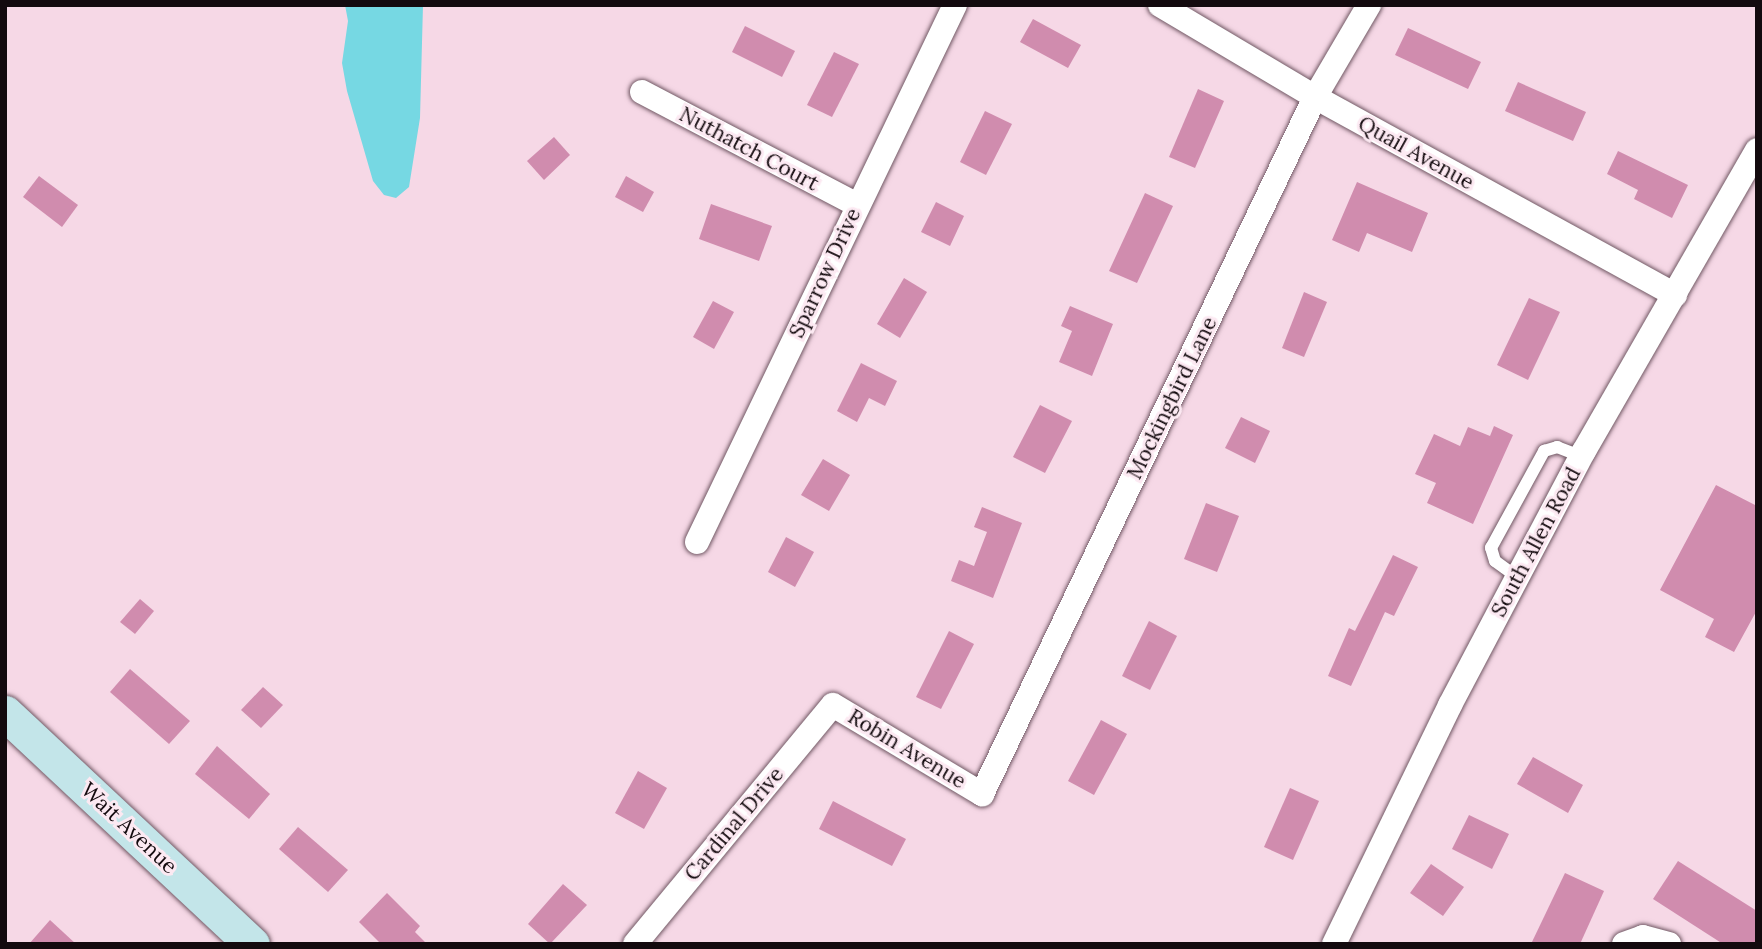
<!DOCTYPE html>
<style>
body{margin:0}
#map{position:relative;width:1762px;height:949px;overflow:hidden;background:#f6d8e6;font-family:Lora,serif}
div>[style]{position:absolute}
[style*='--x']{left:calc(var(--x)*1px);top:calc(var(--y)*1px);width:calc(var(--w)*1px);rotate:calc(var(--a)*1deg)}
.water>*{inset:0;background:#76d8e3}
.building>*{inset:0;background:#d08cae}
.roads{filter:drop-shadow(0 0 2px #715864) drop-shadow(0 0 2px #715864)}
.lane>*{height:12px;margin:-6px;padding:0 6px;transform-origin:6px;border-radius:6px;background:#fff}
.street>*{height:24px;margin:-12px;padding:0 12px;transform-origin:12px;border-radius:12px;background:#fff}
.secondary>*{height:35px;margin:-17.5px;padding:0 17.5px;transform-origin:17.5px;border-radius:17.5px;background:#c3e5e9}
span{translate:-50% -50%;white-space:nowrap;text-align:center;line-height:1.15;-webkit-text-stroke:6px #fce9f2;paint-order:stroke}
.street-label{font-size:21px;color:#130a0e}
.frame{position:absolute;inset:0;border:7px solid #130a0e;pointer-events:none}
</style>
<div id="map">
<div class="water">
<div style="clip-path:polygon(345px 5px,423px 5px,420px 118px,409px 187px,396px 198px,384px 195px,373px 181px,347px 91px,342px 63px,348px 21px)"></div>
</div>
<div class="building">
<div style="clip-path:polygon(1033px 19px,1081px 45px,1068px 68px,1020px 42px)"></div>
<div style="clip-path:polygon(745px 26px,795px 51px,782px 77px,732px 52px)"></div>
<div style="clip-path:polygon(1408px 28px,1481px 62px,1468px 89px,1395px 55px)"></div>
<div style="clip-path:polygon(834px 52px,859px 64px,832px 117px,807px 105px)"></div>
<div style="clip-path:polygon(1518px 82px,1586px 112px,1573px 141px,1505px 111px)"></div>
<div style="clip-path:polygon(1198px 89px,1224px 101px,1195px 168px,1169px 157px)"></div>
<div style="clip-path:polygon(985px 111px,1012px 124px,986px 175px,960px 162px)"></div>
<div style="clip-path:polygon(554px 137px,570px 155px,544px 180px,527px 161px)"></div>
<div style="clip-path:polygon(1618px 151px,1688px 185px,1672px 218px,1634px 199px,1638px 190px,1607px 174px)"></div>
<div style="clip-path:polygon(39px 176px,78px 205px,62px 227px,23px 197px)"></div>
<div style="clip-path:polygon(626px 176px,654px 192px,643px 212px,615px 197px)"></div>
<div style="clip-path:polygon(1357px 182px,1428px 213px,1412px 252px,1367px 233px,1359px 252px,1332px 240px)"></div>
<div style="clip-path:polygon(1145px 193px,1173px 206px,1137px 283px,1109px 271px)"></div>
<div style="clip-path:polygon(936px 202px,964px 216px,950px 246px,921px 232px)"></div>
<div style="clip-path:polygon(711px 204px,772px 226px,759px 261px,699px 239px)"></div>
<div style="clip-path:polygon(904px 278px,927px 292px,900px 338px,877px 324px)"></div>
<div style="clip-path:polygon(1304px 292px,1327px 302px,1304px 357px,1282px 348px)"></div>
<div style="clip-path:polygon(1529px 298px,1560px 312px,1528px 380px,1497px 365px)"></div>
<div style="clip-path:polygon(713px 301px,734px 312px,714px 349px,693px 337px)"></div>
<div style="clip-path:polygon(1070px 306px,1113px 324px,1092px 376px,1059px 362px,1072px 331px,1061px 326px)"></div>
<div style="clip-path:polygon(861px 363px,897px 381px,885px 406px,869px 398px,857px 422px,837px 411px)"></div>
<div style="clip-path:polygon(1040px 405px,1072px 421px,1045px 473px,1013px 457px)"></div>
<div style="clip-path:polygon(1241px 417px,1270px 431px,1255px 463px,1225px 448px)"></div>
<div style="clip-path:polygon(1494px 426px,1513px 435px,1473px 524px,1427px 503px,1436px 483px,1415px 474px,1434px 434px,1460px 446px,1468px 427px,1490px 436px)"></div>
<div style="clip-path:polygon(823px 459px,850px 475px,829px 511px,801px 495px)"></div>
<div style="clip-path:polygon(1716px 485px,1757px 506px,1757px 610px,1734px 652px,1705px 637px,1714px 619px,1660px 590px)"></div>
<div style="clip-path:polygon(1206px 503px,1239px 516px,1217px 572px,1184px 559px)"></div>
<div style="clip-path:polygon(982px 507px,1022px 523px,993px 598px,951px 581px,959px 560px,974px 566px,987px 532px,974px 527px)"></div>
<div style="clip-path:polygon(786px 537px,814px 552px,795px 587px,768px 572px)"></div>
<div style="clip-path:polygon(1393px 555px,1418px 567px,1394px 616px,1385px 612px,1351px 686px,1328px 676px,1349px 628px,1355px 631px)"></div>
<div style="clip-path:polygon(140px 599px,154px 611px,135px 634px,120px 622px)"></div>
<div style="clip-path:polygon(1149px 621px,1177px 636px,1150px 690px,1122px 676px)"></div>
<div style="clip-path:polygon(949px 631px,974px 644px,941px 709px,916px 697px)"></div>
<div style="clip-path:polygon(130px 669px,190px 721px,169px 744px,110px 692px)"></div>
<div style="clip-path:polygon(263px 687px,283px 705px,261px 728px,241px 710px)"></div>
<div style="clip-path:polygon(1101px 720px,1127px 734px,1094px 795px,1068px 781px)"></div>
<div style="clip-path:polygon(217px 746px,270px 794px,249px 819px,195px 774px)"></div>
<div style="clip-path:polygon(1533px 757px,1583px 785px,1568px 813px,1517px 784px)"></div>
<div style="clip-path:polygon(638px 771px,667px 788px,644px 829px,615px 813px)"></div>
<div style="clip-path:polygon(1290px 788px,1319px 801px,1293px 860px,1264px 847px)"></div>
<div style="clip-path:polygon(833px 801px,906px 839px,892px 866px,819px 829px)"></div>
<div style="clip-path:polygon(1469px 815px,1509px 834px,1492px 869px,1452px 849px)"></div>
<div style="clip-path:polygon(298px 827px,348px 870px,328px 892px,279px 849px)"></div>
<div style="clip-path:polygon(1678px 861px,1757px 911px,1757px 944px,1723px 944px,1653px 899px)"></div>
<div style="clip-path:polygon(1431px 864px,1464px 887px,1443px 916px,1410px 893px)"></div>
<div style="clip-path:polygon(1565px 873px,1604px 891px,1580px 944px,1531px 944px)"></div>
<div style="clip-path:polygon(563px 884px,587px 905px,550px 944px,528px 924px)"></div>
<div style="clip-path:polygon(387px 893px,420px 926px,415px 932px,427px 944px,381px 944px,359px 922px)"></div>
<div style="clip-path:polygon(50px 920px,76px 944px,29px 944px)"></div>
</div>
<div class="roads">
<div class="lane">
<div style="--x:1517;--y:577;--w:27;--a:-144"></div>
<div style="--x:1495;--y:561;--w:14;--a:-107"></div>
<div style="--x:1491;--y:548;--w:111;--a:-61.3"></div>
<div style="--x:1544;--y:451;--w:14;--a:-17"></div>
<div style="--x:1557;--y:447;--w:26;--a:21"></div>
</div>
<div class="street">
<div style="--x:1160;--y:5;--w:180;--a:30.7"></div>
<div style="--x:1315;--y:97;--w:411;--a:28.8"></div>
<div style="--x:642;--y:92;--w:243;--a:27.7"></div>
<div style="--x:697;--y:542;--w:596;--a:-64.34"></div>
<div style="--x:635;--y:944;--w:310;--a:-50.4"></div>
<div style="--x:833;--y:705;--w:174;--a:30.9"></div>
<div style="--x:982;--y:794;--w:772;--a:-64.46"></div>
<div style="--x:1315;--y:97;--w:107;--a:-59.6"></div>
<div style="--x:1334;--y:944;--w:266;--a:-64.1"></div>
<div style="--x:1450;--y:705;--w:287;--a:-62.2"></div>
<div style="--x:1584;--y:451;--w:347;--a:-60.1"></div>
<div style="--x:1624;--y:944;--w:20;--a:-20"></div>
<div style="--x:1643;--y:937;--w:27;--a:15"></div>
</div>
<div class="secondary">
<div style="--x:5;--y:713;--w:338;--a:43.1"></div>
</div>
</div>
<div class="street-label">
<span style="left:749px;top:149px;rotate:28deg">Nuthatch Court</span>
<span style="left:1416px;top:153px;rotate:29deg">Quail Avenue</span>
<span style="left:825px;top:273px;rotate:-65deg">Sparrow Drive</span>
<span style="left:1172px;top:398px;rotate:-64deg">Mockingbird Lane</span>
<span style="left:1536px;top:542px;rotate:-62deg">South Allen Road</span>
<span style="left:907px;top:749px;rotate:31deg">Robin Avenue</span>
<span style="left:734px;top:824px;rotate:-50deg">Cardinal Drive</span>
<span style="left:129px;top:828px;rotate:43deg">Wait Avenue</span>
</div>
<div class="frame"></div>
</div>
